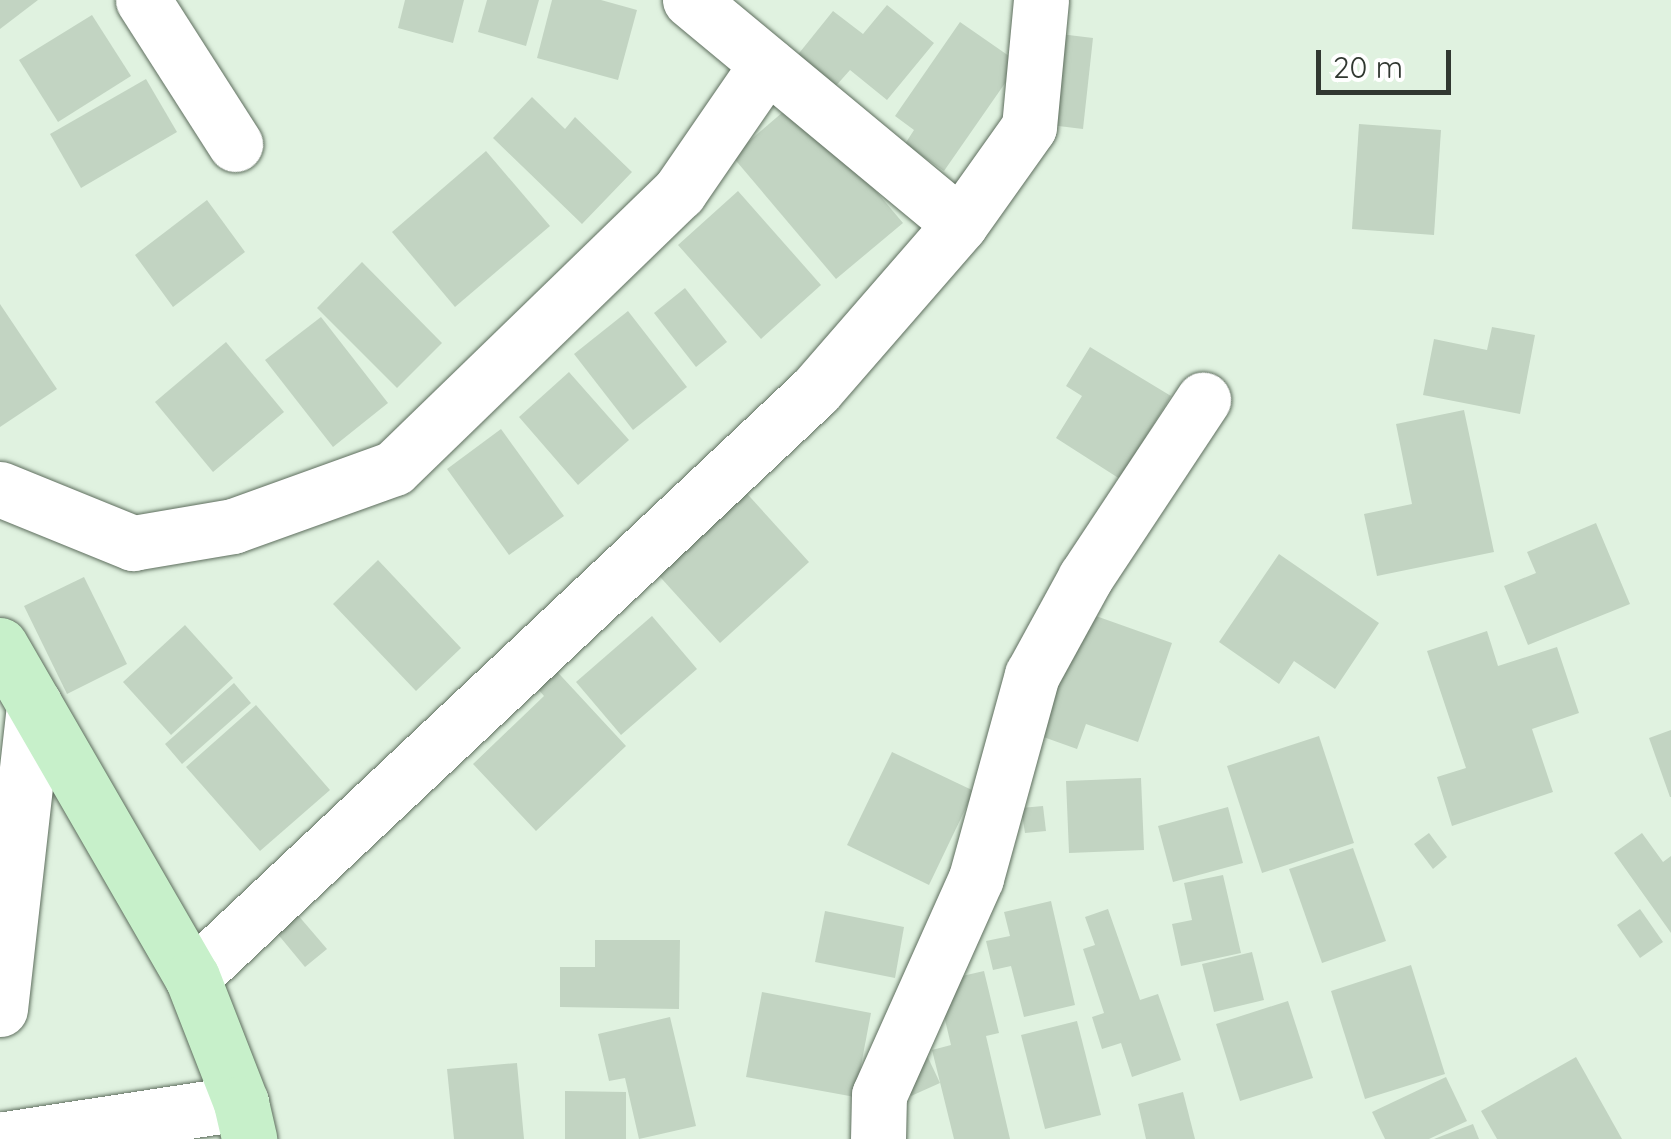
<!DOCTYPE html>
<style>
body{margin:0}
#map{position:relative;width:1671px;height:1139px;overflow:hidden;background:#e0f2e0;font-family:Quicksand,sans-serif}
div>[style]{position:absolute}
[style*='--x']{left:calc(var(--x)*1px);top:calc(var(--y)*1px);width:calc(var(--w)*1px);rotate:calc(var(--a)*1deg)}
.building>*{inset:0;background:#c2d4c2}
.roads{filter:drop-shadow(0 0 2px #5e6e5e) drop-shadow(0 0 2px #5e6e5e)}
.minor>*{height:55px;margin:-27.5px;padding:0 27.5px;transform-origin:27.5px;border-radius:27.5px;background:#fff}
.major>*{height:55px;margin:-27.5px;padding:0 27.5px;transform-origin:27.5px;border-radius:27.5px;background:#c7f0ca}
span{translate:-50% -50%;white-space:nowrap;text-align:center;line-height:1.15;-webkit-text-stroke:9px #fff;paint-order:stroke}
.scale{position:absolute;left:1316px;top:50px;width:135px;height:45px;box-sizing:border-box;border:5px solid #313831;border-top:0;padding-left:12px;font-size:30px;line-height:35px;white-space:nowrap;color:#313831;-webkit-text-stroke:8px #fff;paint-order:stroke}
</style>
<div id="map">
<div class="building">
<div style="clip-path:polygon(0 0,38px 0,0 29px)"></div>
<div style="clip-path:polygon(405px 0,464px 0,453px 43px,398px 28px)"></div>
<div style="clip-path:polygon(487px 0,539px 0,526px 46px,478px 32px)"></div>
<div style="clip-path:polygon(552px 0,601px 0,637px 10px,618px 80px,537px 58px)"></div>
<div style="clip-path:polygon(887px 5px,934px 43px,887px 100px,850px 70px,834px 88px,796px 57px,833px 11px,863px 34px)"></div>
<div style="clip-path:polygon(92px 15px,131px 76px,58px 122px,19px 60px)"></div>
<div style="clip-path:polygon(960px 22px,1019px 63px,944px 171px,905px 144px,914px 130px,895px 116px)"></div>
<div style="clip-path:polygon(1052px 33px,1093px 38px,1083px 129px,1042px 124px)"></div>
<div style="clip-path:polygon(146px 79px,177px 132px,81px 188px,50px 134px)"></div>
<div style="clip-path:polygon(532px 97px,565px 129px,575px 117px,632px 172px,582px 224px,493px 138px)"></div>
<div style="clip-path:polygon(798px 99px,903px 223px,836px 279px,732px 156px)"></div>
<div style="clip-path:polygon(1359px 124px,1441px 130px,1434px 235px,1352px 229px)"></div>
<div style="clip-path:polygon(486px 151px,550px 226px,455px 307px,392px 232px)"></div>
<div style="clip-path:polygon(738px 191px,821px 285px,761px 339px,678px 245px)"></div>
<div style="clip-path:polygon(207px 200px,245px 252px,173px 307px,135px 255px)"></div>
<div style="clip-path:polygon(362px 262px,442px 343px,397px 388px,317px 308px)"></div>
<div style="clip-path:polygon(685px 288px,727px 342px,696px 367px,654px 313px)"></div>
<div style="clip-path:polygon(0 304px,57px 389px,0 427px)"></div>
<div style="clip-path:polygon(628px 311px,687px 387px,633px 430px,574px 354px)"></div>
<div style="clip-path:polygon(321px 317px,388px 403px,333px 447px,265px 360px)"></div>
<div style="clip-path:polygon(1492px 327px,1535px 335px,1520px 414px,1423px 395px,1434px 339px,1487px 350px)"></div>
<div style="clip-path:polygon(226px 342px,284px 412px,213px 472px,155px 402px)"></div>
<div style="clip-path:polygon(1090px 347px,1171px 396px,1120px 479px,1056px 438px,1082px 396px,1066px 386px)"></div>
<div style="clip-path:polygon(569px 372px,629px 440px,578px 485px,519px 417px)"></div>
<div style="clip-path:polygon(1464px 410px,1494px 552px,1377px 576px,1364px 514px,1412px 504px,1396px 424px)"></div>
<div style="clip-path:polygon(501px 429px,564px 516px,509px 555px,447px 469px)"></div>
<div style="clip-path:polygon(741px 487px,809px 562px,720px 643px,652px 568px)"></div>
<div style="clip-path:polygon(1596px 523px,1630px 604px,1528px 645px,1504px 586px,1536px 573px,1527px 552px)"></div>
<div style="clip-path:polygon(1279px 554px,1379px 623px,1335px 689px,1294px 661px,1279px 684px,1219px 642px)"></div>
<div style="clip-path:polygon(378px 560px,461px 648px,416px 691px,333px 604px)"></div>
<div style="clip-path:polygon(84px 577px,127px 664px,67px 694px,24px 606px)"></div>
<div style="clip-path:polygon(1079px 610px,1172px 643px,1138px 742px,1086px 724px,1077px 749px,1035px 734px)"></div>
<div style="clip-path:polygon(652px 616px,697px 669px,621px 735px,576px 682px)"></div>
<div style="clip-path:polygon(185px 625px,233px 678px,171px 735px,123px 682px)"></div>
<div style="clip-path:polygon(1487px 631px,1498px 666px,1557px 647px,1579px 713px,1532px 729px,1553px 792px,1452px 826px,1437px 777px,1466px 768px,1427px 651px)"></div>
<div style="clip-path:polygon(550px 664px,626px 746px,536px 831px,473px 764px,544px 696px,531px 681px)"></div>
<div style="clip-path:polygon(234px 683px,251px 703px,182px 764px,165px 744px)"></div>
<div style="clip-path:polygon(256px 705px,330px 790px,260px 851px,186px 767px)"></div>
<div style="clip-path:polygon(1671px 730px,1671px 797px,1670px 797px,1649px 738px)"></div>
<div style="clip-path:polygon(1319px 736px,1354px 843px,1262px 873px,1227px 766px)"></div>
<div style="clip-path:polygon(892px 752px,974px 791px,929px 885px,847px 845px)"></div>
<div style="clip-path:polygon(1141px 778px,1144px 850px,1069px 853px,1066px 781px)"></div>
<div style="clip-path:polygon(1043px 806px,1046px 831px,1025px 833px,1021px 808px)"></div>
<div style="clip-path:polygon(1228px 807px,1243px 863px,1173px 882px,1158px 826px)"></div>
<div style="clip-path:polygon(1429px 833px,1447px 857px,1433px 869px,1414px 844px)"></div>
<div style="clip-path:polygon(1642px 833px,1663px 862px,1671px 856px,1671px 933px,1614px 853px)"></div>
<div style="clip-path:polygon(1353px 848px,1386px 941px,1322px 963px,1289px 869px)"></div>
<div style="clip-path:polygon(1223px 875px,1241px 953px,1181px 966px,1172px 924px,1192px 920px,1184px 883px)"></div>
<div style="clip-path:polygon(1051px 901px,1075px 1005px,1024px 1017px,1011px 966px,993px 970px,986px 941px,1010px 936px,1004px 912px)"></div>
<div style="clip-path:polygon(1108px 909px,1140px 1000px,1158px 994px,1181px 1060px,1132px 1077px,1121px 1043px,1102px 1049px,1092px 1017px,1104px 1013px,1083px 949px,1095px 945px,1085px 917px)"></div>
<div style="clip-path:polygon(1640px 909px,1663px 942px,1640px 958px,1617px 925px)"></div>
<div style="clip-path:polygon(825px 911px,904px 927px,895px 978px,815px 962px)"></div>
<div style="clip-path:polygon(297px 914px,327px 949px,305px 967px,276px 932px)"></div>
<div style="clip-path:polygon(595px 940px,680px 940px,679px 1009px,560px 1007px,560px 967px,595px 967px)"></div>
<div style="clip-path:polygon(1252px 952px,1264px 1000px,1214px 1012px,1202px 964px)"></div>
<div style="clip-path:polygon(1411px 965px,1445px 1074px,1365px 1099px,1331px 991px)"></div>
<div style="clip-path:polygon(984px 971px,999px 1033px,986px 1036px,1010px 1139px,954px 1139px,932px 1050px,951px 1045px,936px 982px)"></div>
<div style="clip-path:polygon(762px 992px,871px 1013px,855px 1097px,746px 1077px)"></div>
<div style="clip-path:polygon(1288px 1001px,1313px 1078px,1240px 1101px,1216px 1024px)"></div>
<div style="clip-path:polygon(670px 1017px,696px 1126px,639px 1139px,625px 1078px,609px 1081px,598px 1034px)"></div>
<div style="clip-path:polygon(1077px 1021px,1101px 1115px,1045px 1129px,1021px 1035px)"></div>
<div style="clip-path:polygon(924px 1049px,940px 1083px,911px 1096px,896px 1062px)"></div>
<div style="clip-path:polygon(1576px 1057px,1622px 1139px,1497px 1139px,1481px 1111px)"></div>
<div style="clip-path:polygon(517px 1063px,524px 1139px,454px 1139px,447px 1069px)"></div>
<div style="clip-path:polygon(1446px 1077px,1467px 1121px,1429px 1139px,1385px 1139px,1372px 1112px)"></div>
<div style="clip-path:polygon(565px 1091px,626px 1092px,626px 1139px,565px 1139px)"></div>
<div style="clip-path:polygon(1183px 1092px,1195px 1139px,1146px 1139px,1138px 1104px)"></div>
<div style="clip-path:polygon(1473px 1124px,1479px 1139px,1434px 1139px)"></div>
</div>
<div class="roads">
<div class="minor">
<div style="--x:143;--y:0;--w:171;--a:57.4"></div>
<div style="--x:960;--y:224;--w:119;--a:-54.6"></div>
<div style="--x:1029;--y:127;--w:128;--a:-84.6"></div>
<div style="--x:0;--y:489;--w:144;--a:22.1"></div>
<div style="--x:133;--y:543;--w:101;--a:-9.6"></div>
<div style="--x:233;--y:526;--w:171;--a:-19.8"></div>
<div style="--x:394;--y:468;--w:397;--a:-44.1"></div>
<div style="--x:679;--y:192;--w:155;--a:-55.5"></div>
<div style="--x:192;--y:977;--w:855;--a:-43.25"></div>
<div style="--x:815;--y:391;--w:221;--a:-49"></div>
<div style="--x:960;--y:224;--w:351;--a:-140.3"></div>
<div style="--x:0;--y:1009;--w:307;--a:-83.6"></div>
<div style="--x:5;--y:1139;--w:239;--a:-8.7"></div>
<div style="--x:878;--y:1139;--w:44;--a:-88.7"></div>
<div style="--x:879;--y:1095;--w:238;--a:-65.9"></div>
<div style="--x:976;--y:878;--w:211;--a:-74.6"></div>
<div style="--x:1032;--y:675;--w:111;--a:-61.3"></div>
<div style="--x:1085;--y:578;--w:214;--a:-56.5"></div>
</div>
<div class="major">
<div style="--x:0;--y:645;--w:384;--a:60"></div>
<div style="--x:192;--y:977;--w:135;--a:68.7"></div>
<div style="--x:241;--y:1103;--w:37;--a:77"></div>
</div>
</div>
<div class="scale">20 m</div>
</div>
